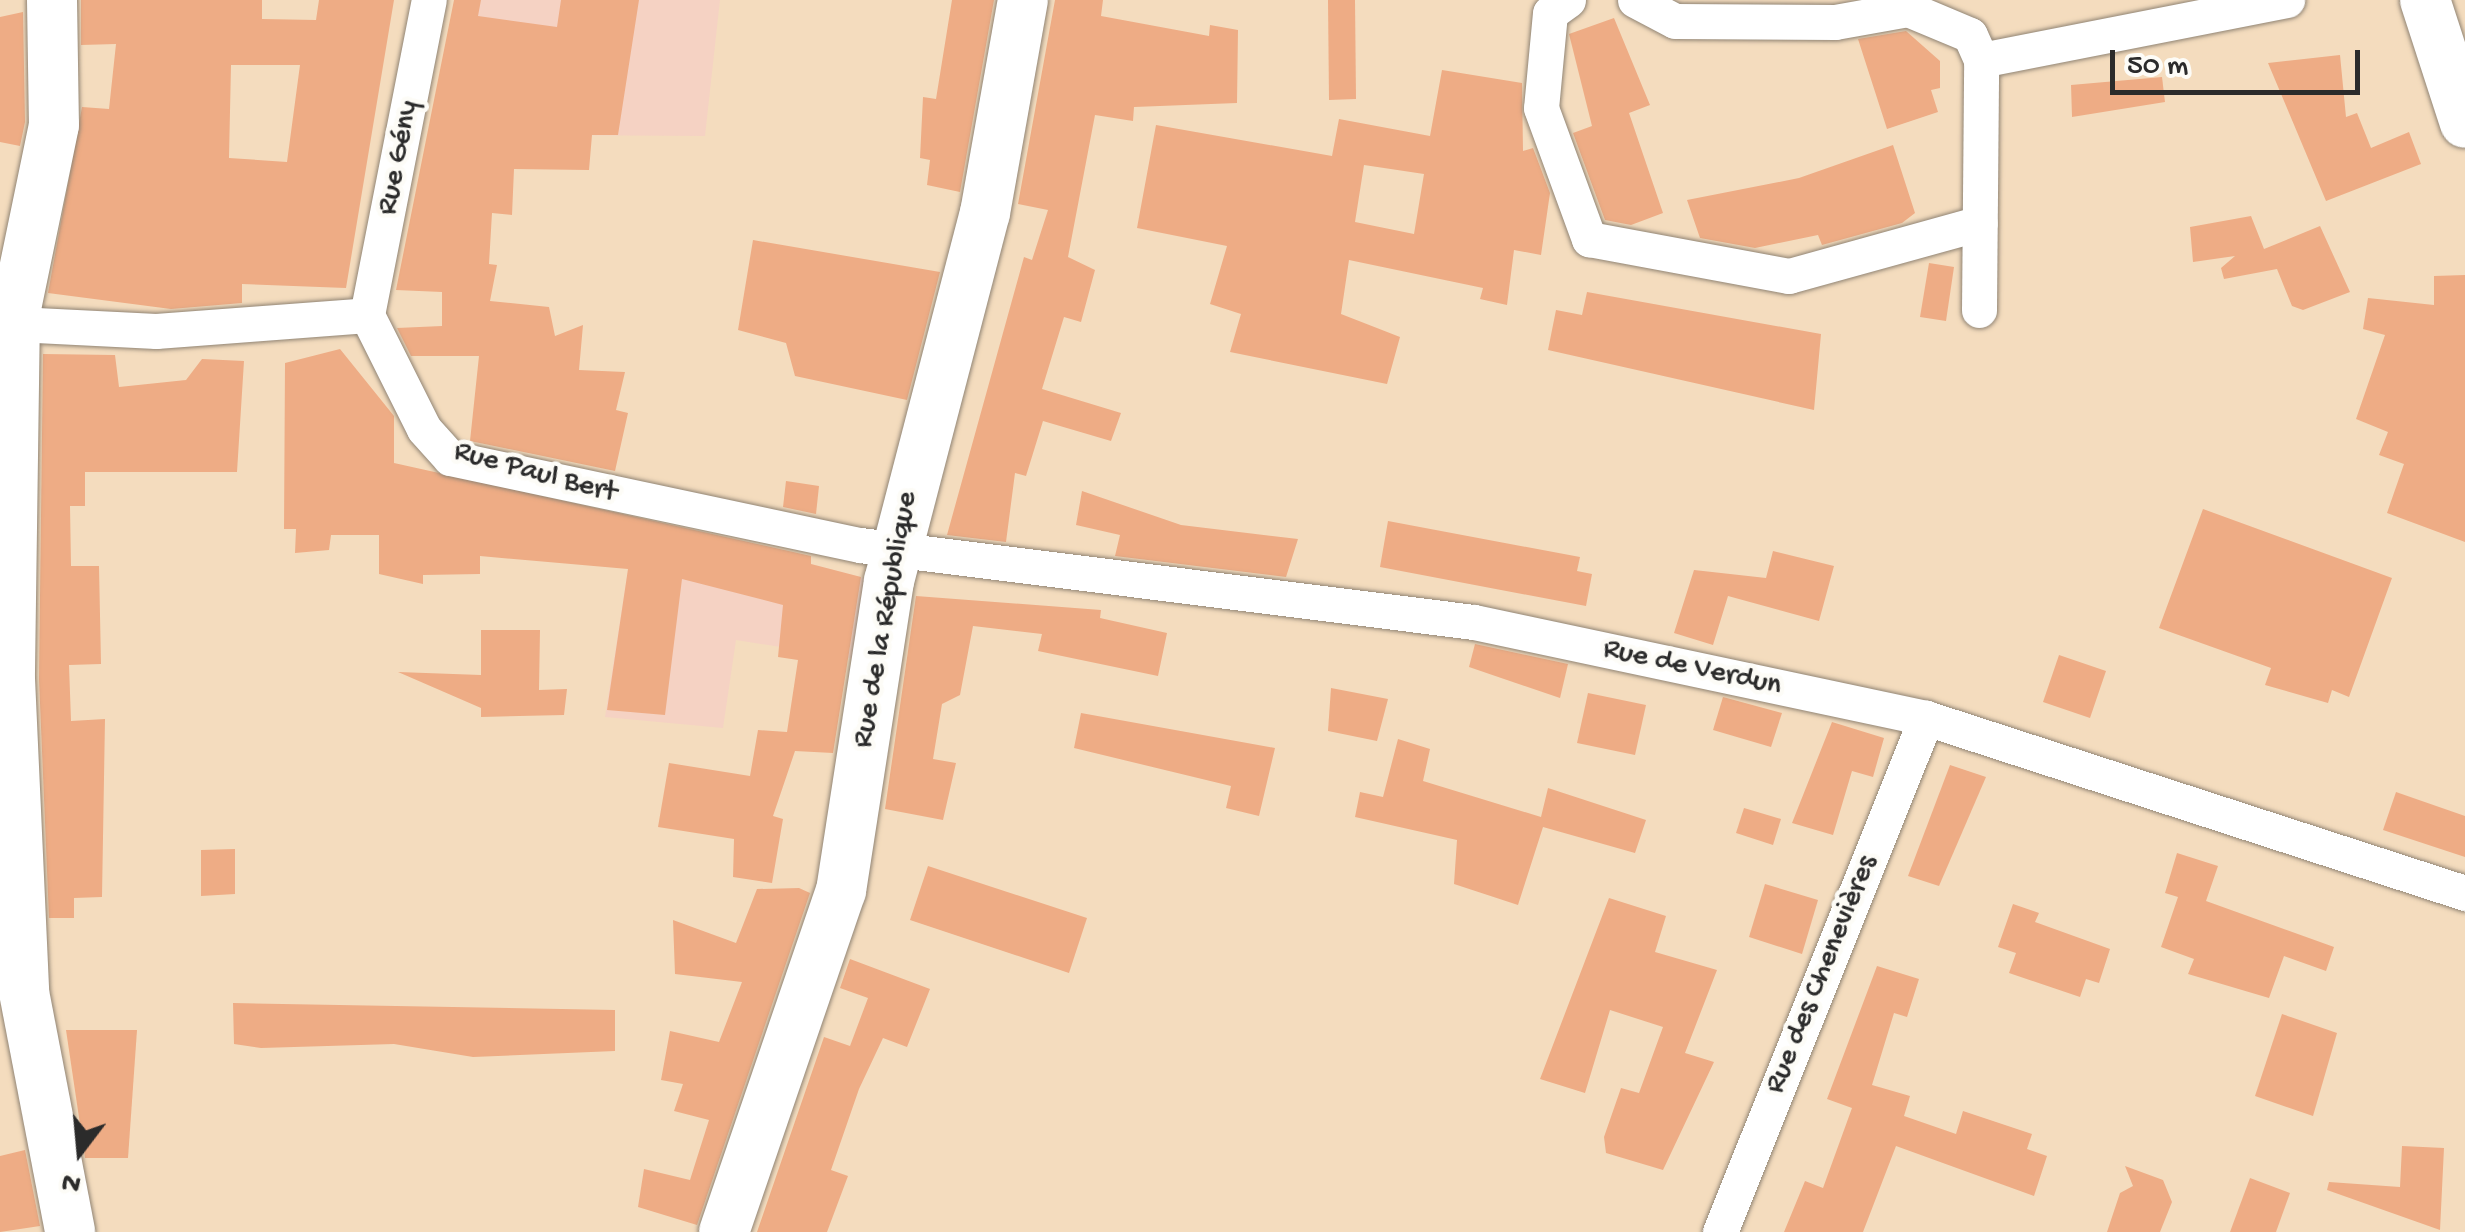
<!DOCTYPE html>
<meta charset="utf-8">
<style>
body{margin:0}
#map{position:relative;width:2465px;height:1232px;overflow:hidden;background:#f4dcbe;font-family:"Gochi Hand",sans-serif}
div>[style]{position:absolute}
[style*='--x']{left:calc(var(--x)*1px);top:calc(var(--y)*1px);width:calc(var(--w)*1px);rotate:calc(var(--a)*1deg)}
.built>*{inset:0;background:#f5d2c3}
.building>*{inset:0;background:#eeac85}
.roads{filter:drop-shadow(0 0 2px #908474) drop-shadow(0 0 2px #908474)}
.street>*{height:35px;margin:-17.5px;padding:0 17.5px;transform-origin:17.5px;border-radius:17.5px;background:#fff}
.secondary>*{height:50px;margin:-25px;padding:0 25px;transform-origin:25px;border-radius:25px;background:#fff}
span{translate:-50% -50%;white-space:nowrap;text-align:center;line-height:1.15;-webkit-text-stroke:9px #fdfcf7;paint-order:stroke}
.street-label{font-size:30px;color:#2b2b2b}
.north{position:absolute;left:30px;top:1102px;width:100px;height:100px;-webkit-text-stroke:8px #fdfcf7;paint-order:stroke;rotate:196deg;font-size:28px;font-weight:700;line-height:40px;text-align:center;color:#2b2b2b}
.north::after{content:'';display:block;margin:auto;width:35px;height:45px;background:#2b2b2b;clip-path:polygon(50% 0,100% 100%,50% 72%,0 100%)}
.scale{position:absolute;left:2110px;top:50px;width:250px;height:45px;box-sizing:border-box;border:5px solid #2b2b2b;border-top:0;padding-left:12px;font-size:30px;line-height:35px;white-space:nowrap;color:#2b2b2b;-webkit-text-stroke:8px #fdfcf7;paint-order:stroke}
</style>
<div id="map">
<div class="built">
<div style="clip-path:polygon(454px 0,720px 0,705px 136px,542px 135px)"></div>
<div style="clip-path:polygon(636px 519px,868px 579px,856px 659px,736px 640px,723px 728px,605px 717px)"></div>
</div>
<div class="building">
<div style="clip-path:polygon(evenodd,81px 0,262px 0,262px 19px,316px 20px,319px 0,394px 0,346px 288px,242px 284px,242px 303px,171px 309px,48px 293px,82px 107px,109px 109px,116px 44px,81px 45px,81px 0,231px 65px,300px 65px,287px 162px,229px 158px,231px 65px)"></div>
<div style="clip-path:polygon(454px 0,481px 0,478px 16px,557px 27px,561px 0,639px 0,618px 135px,592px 135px,589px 170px,514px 169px,512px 215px,492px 213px,489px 264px,497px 265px,490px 301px,549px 307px,555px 336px,583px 325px,579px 370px,625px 372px,616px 410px,628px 413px,615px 471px,470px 441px,479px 356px,411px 356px,397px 328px,442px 326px,442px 292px,396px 290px)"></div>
<div style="clip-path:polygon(952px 0,994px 0,960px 192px,927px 185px,930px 160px,920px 158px,923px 97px,936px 99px)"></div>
<div style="clip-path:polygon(1055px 0,1103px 0,1101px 16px,1209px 36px,1210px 25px,1238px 30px,1237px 103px,1134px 107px,1133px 121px,1095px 115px,1068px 257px,1095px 270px,1081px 322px,1064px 317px,1042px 389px,1121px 413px,1111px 441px,1043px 421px,1026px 476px,1015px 473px,1006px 542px,947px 535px,1024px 257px,1032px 260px,1048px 210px,1018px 204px)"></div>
<div style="clip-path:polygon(1328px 0,1355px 0,1356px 99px,1329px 100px)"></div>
<div style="clip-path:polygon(23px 12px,25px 122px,20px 146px,0 142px,0 17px)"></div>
<div style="clip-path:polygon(1614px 18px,1650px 105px,1629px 113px,1663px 213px,1631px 225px,1605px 220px,1573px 133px,1592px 126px,1569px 34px)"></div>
<div style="clip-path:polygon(1906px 31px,1940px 61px,1940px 88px,1931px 90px,1938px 112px,1887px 129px,1858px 39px)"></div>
<div style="clip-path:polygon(2340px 55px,2346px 117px,2357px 113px,2371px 148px,2409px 132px,2421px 164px,2326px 201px,2268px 63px)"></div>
<div style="clip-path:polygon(evenodd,1442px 70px,1522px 83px,1523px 151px,1533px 148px,1550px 193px,1541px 255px,1514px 250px,1507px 305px,1480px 299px,1483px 288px,1349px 260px,1341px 314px,1400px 337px,1387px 384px,1230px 352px,1241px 314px,1210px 304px,1227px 246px,1137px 228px,1156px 125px,1332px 156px,1339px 119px,1430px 136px,1442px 70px,1364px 165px,1424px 174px,1414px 234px,1355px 222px,1364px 165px)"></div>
<div style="clip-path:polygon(2162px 77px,2165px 102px,2072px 117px,2071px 85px)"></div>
<div style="clip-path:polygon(1893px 145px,1915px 213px,1902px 223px,1822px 245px,1818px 235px,1755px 248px,1700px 238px,1687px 200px,1799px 178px)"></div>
<div style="clip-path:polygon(2251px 216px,2264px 249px,2320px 226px,2350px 292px,2303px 310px,2292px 306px,2277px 269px,2224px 279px,2221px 268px,2235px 256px,2193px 262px,2190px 227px)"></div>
<div style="clip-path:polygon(753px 240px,940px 272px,907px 400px,795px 376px,786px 343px,738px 330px)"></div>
<div style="clip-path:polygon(1929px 263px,1954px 267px,1946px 321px,1920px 317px)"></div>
<div style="clip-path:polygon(2465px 275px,2465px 542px,2387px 513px,2404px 464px,2379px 455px,2388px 432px,2356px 419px,2385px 335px,2363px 329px,2368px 298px,2434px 305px,2434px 276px)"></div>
<div style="clip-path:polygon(1587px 292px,1821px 334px,1814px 410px,1548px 350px,1556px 310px,1582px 315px)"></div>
<div style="clip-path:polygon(340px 349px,394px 416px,394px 463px,811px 556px,811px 564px,861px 577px,833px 753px,795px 751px,773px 816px,783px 819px,772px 883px,733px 877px,734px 839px,658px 827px,669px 763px,750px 776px,758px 730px,787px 732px,798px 660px,778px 657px,783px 605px,682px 579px,665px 715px,607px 710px,628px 569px,480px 556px,480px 574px,423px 575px,423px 584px,379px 574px,379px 535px,331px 535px,329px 550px,295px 553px,296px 529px,284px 529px,285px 363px)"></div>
<div style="clip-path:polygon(43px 354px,115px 355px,119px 387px,186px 380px,202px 359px,244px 361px,237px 472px,85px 472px,85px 506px,70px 506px,71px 566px,99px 566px,101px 664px,69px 665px,71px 721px,105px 719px,102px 897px,74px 898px,74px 918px,49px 918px,39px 679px)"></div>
<div style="clip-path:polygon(786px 481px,819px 486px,816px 514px,783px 507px)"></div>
<div style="clip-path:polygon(1082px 491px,1181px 525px,1298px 539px,1286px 577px,1115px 556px,1120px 535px,1076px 525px)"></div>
<div style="clip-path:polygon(2203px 509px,2392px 578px,2349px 697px,2332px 690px,2328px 703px,2265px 685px,2271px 668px,2159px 628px)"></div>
<div style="clip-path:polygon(1388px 521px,1580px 557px,1577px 571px,1592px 574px,1586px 606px,1380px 567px)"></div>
<div style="clip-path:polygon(1773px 551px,1834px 566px,1819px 621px,1728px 596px,1713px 645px,1674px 633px,1694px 570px,1766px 578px)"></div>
<div style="clip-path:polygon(916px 596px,1101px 610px,1100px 618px,1167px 633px,1158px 676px,1038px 651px,1042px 634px,973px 626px,960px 695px,942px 704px,933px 759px,956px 763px,943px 820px,885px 809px)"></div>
<div style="clip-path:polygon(481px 630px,540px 630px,539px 690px,567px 689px,564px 715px,481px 717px,481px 708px,398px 672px,481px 675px)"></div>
<div style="clip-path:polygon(1475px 644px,1568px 664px,1560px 698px,1469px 667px)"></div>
<div style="clip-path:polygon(2059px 655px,2106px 671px,2090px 718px,2043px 702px)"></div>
<div style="clip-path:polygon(1331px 688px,1388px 699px,1377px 741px,1328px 731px)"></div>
<div style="clip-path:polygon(1588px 693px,1646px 705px,1635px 755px,1577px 743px)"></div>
<div style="clip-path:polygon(1723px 697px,1782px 713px,1771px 747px,1713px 730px)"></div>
<div style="clip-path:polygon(1081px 713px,1275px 748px,1259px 816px,1226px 808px,1231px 786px,1074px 748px)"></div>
<div style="clip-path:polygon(1832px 722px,1884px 738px,1873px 777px,1852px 771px,1833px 835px,1792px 823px)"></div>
<div style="clip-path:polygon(1398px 739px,1430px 749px,1423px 781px,1541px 817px,1548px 788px,1646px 820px,1635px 853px,1543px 827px,1518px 905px,1454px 884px,1457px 840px,1355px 817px,1360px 792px,1383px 797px)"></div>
<div style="clip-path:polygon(1950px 765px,1986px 777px,1939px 886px,1908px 876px)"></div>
<div style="clip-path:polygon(2396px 792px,2465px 816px,2465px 857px,2383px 830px)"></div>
<div style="clip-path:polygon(1744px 808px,1781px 819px,1773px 845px,1736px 833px)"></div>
<div style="clip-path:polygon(235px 849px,235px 894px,201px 896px,201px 850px)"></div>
<div style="clip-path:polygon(2177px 853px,2218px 866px,2206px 901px,2334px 947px,2326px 971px,2284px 956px,2269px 998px,2188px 974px,2194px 959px,2161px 947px,2178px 897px,2165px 893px)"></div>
<div style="clip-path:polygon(928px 866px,1087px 918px,1069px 973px,910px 920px)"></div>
<div style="clip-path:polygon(1765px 884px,1818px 900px,1802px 954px,1749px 937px)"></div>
<div style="clip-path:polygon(799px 888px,810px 893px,697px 1225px,638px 1207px,644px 1169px,690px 1180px,709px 1120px,674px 1111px,683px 1084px,661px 1080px,670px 1031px,719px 1042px,742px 982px,675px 974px,673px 920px,736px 943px,757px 889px)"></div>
<div style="clip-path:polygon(1609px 898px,1666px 916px,1655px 952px,1717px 970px,1685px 1053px,1714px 1062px,1663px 1170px,1606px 1153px,1604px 1137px,1621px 1088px,1639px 1093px,1663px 1027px,1610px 1010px,1585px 1093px,1540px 1079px)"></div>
<div style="clip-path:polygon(2013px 904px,2039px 913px,2035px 922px,2110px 949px,2099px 983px,2086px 979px,2080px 997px,2009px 973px,2016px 953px,1998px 947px)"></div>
<div style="clip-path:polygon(850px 959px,930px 989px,907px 1047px,883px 1038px,859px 1089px,831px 1170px,848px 1176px,827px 1232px,757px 1232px,824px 1037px,850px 1046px,868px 998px,840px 988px)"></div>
<div style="clip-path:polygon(1877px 966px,1919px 979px,1907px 1017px,1894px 1013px,1872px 1085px,1910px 1096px,1904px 1116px,1956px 1134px,1963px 1111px,2032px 1134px,2027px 1149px,2047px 1156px,2034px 1196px,1896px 1146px,1863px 1232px,1784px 1232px,1805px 1181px,1823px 1188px,1852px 1108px,1827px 1099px)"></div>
<div style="clip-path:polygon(233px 1003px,615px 1010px,615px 1051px,473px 1057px,394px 1044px,261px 1048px,234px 1044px)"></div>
<div style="clip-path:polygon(2282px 1014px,2337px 1033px,2313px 1116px,2255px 1096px)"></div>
<div style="clip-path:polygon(66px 1030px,137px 1030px,128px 1158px,85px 1158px)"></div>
<div style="clip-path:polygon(2402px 1146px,2444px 1148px,2440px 1230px,2327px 1190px,2329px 1182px,2400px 1187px)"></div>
<div style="clip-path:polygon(25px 1150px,40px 1226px,0 1232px,0 1156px)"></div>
<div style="clip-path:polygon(2125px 1166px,2163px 1180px,2172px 1202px,2160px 1232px,2107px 1232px,2120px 1193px,2133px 1186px)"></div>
<div style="clip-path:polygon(2250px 1178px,2290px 1193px,2276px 1232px,2230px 1232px)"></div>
</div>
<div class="roads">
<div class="street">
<div style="--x:1568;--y:0;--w:22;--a:144"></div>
<div style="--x:1550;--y:13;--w:95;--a:95.4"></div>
<div style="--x:1541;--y:108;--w:140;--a:69.9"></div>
<div style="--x:1589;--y:239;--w:203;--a:10.5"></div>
<div style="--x:1789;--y:276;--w:198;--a:-15.5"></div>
<div style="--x:1635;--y:0;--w:45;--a:27.7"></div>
<div style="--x:1675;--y:21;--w:160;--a:0.4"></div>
<div style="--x:1835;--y:22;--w:74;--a:-10.1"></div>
<div style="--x:1908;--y:9;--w:67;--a:22.8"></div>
<div style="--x:1970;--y:35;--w:27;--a:66"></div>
<div style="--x:0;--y:307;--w:40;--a:26.6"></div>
<div style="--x:36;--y:325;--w:120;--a:2.9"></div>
<div style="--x:156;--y:331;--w:212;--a:-4.3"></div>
<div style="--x:1979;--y:310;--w:250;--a:-89.5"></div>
<div style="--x:1981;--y:60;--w:312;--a:-11.1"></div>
<div style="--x:367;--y:315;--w:127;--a:63.4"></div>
<div style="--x:424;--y:429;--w:39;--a:48"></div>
<div style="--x:450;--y:458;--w:419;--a:12"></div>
<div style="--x:860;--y:545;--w:619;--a:7.15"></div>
<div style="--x:1474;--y:622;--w:462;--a:12"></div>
<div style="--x:1926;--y:718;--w:567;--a:17.99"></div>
<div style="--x:367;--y:315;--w:321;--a:-78.9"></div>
<div style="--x:1720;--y:1232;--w:554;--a:-68.16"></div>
</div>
<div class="secondary">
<div style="--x:52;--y:0;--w:125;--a:89.1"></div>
<div style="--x:54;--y:125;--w:192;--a:101.7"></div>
<div style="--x:15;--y:313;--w:366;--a:90.8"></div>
<div style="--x:10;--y:679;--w:313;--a:87.4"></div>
<div style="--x:24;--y:992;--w:244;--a:79.1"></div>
<div style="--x:2425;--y:0;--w:129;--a:72"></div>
<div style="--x:724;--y:1232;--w:361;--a:-71.1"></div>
<div style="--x:841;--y:891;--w:314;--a:-81.2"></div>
<div style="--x:889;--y:581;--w:380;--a:-75.4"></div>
<div style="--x:985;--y:213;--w:216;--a:-79.9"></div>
</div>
</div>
<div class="street-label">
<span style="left:400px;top:158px;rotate:-79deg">Rue Gény</span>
<span style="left:535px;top:474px;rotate:15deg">Rue Paul Bert</span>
<span style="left:887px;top:620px;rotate:-80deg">Rue de la République</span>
<span style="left:1692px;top:669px;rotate:12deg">Rue de Verdun</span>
<span style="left:1823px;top:975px;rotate:-68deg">Rue des Chenevières</span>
</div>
<div class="north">N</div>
<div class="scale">50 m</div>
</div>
